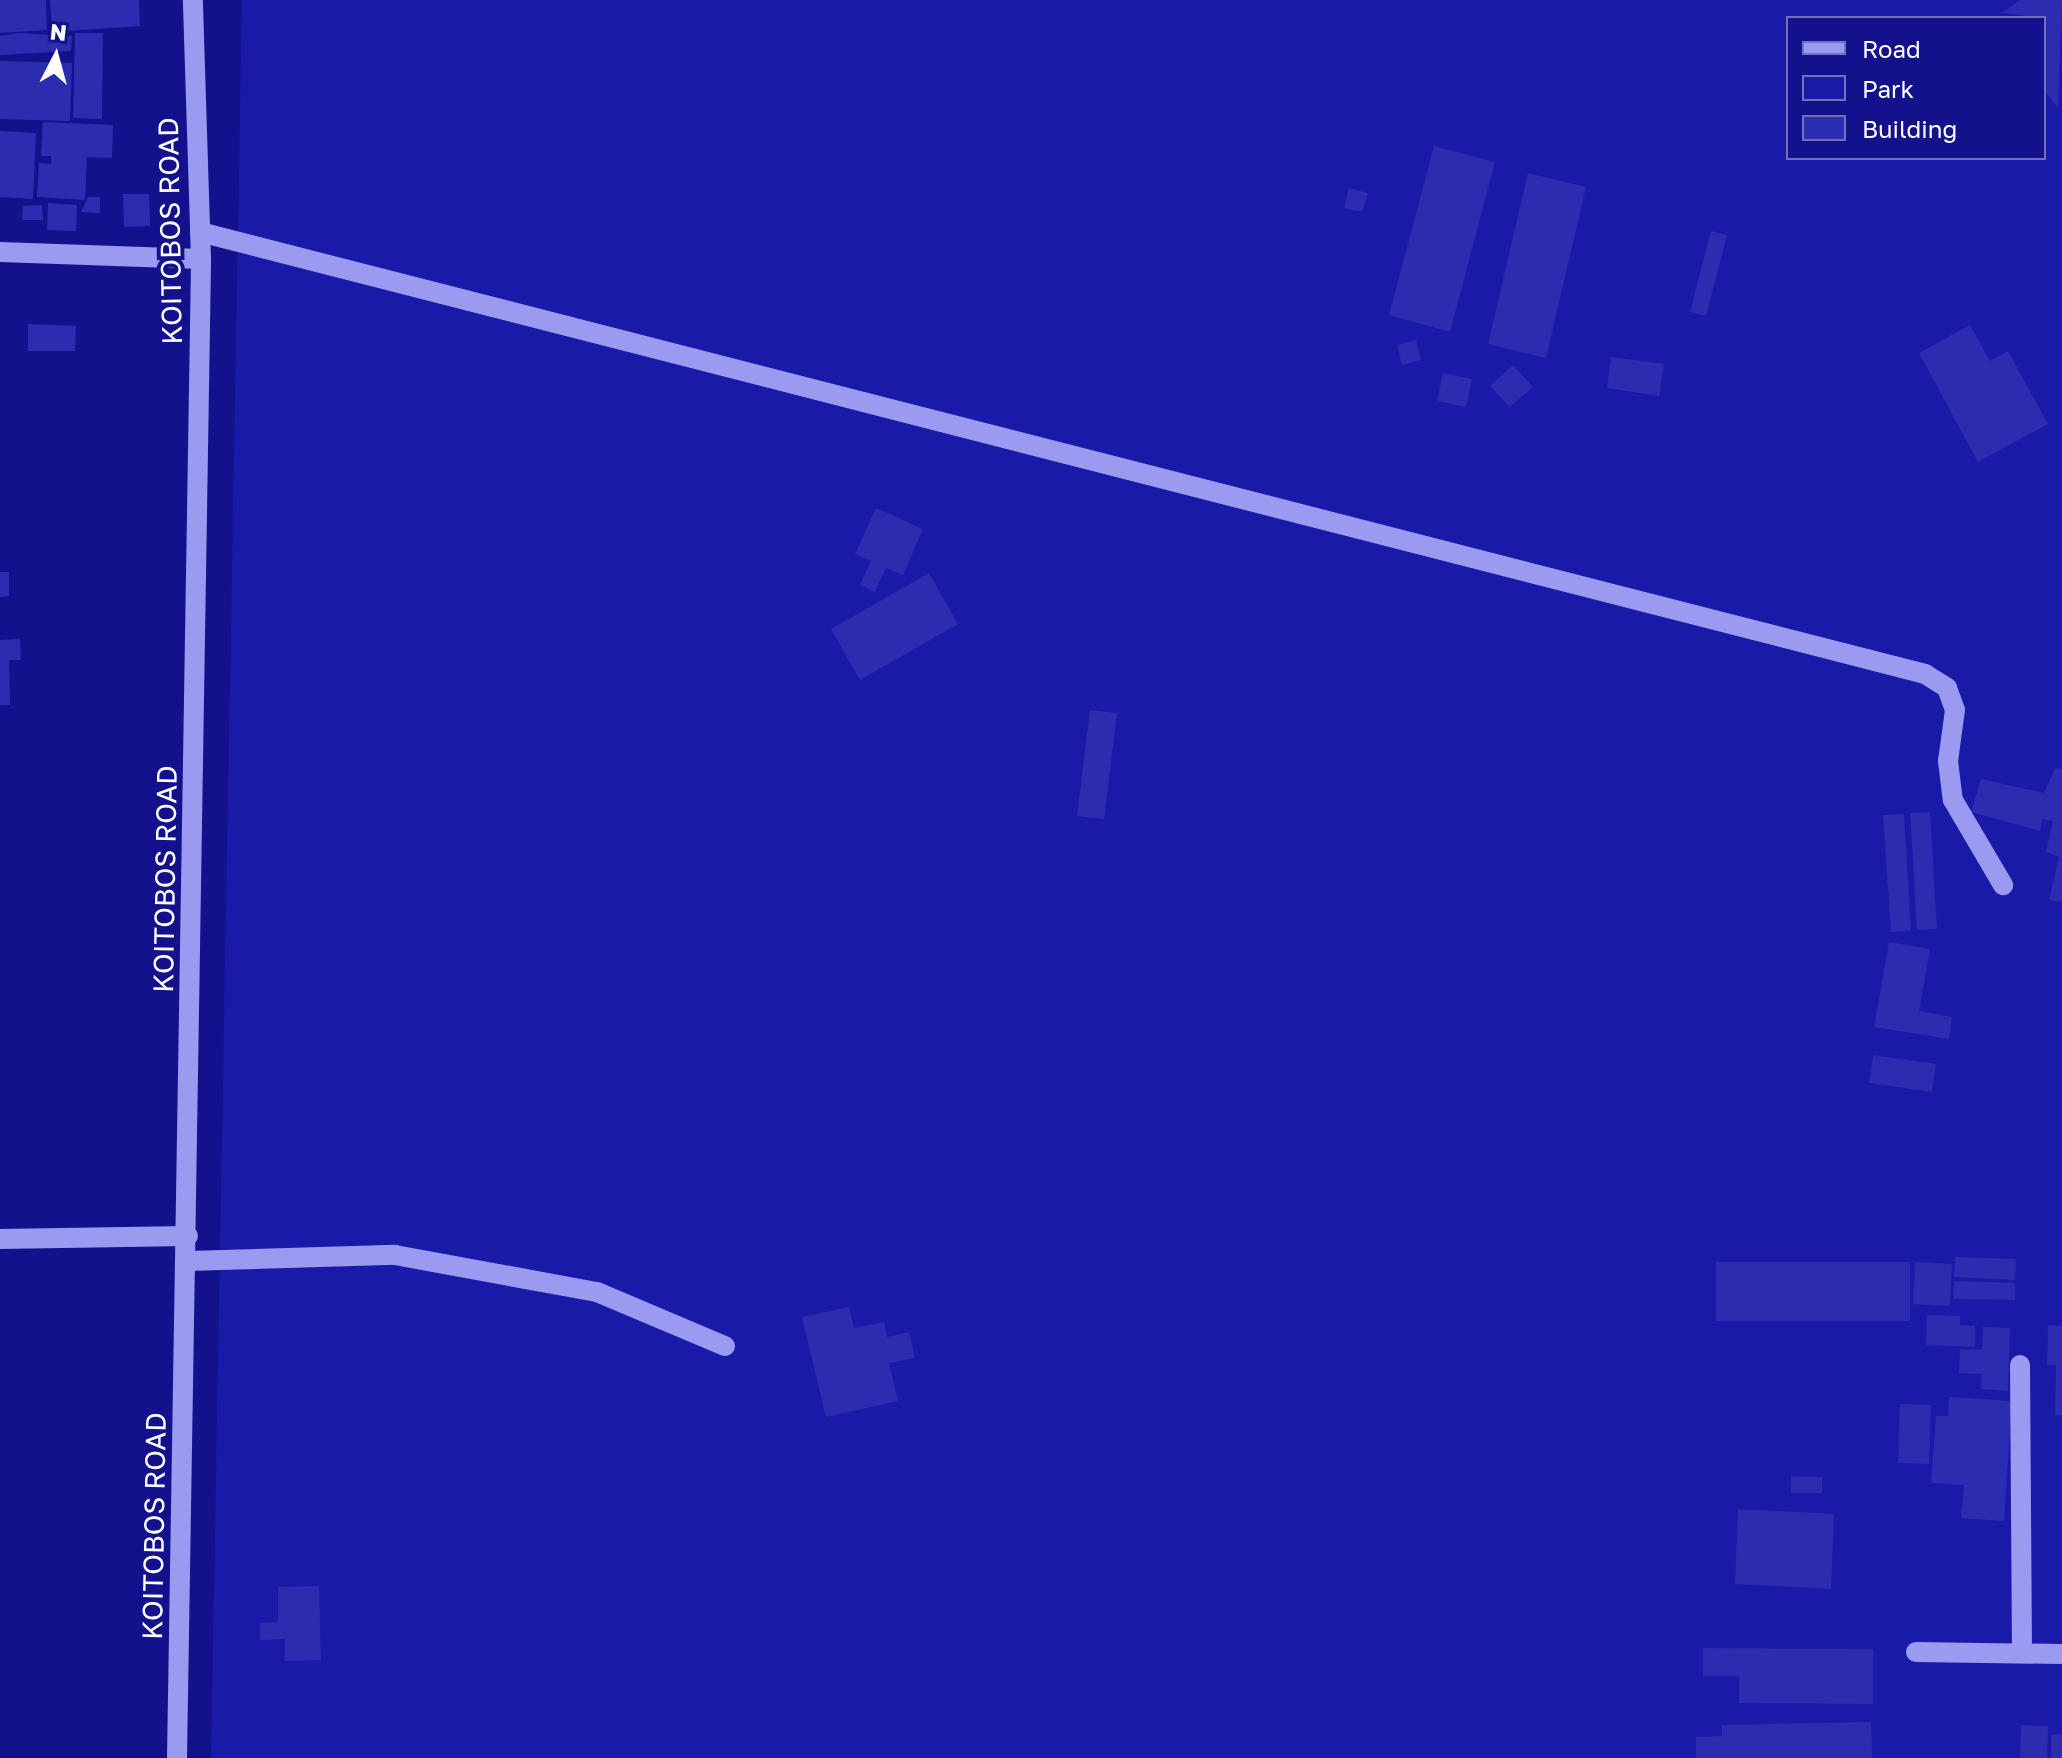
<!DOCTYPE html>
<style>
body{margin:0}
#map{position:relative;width:2062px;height:1758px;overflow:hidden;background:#13128c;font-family:"Golos Text",sans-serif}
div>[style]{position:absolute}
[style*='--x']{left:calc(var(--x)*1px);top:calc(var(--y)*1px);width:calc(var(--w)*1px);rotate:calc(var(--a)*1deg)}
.green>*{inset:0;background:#191aa7}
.building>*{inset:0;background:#2c2cb1}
.minor>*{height:20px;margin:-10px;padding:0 10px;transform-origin:10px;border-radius:10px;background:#9a9af1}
span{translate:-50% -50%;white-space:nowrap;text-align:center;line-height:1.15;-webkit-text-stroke:8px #13128c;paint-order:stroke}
.street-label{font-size:28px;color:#fff}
.legend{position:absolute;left:1786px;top:16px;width:260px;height:144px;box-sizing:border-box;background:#13128c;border:2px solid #7171ba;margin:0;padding:10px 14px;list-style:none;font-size:24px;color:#fff}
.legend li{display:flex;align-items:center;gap:16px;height:40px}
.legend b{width:40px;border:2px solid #7171ba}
.north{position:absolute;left:16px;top:16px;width:80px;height:80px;-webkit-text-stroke:6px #13128c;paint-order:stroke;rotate:6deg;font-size:22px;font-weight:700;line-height:32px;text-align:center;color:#fff}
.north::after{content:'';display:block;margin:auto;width:28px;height:36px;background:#fff;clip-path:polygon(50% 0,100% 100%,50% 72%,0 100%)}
</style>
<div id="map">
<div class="green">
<div style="clip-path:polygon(evenodd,242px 0,2062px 0,2062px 1758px,211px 1758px,242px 0,1788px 18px,2044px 18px,2044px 158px,1788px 158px,1788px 18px)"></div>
</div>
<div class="building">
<div style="clip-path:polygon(0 0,46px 0,47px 30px,0 33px)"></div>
<div style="clip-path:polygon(50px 0,139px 0,140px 26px,52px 32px)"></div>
<div style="clip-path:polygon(2020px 0,2062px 0,2058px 108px,2044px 90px,2044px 18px,2002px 13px)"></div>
<div style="clip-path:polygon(18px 33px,72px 36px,71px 51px,0 55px,0 36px)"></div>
<div style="clip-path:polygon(75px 33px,103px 33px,102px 119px,73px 118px)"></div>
<div style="clip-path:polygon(0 61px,72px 63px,70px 121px,0 119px)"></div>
<div style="clip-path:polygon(43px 122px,113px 125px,112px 158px,87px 157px,85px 200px,37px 197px,39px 163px,51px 164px,51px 156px,41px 156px)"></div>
<div style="clip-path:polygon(0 131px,36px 133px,33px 199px,0 197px)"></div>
<div style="clip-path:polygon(1434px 146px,1495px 162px,1450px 332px,1389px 315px)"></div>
<div style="clip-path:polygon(1528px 173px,1586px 187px,1546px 358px,1488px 344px)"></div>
<div style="clip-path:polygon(1349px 188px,1368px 193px,1362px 212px,1344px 208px)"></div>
<div style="clip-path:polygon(123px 194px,149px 194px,150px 226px,124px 227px)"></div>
<div style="clip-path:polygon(88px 197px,100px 197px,100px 213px,81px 212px)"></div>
<div style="clip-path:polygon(48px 203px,77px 205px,76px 231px,47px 230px)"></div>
<div style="clip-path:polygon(42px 205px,43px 220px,22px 220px,23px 206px)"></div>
<div style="clip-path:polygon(1711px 231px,1727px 235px,1706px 316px,1690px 312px)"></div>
<div style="clip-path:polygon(28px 324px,76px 326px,75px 351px,28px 351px)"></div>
<div style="clip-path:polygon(1970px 325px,1990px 361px,2008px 351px,2048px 424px,1978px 462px,1919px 353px)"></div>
<div style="clip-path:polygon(1416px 340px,1421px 360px,1402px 365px,1397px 345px)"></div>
<div style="clip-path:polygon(1611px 357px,1664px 364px,1659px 396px,1607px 388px)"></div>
<div style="clip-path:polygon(1513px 365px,1533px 387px,1510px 407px,1490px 386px)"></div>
<div style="clip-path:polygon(1443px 373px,1472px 379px,1466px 407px,1437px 401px)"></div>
<div style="clip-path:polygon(876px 508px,923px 529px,903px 575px,886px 568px,875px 592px,860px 585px,871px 561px,855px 554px)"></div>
<div style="clip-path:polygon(0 572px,9px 572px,9px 596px,0 597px)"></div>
<div style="clip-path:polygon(929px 573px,958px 624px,860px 680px,831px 629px)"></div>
<div style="clip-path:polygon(20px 639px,21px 660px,9px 660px,10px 705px,0 705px,0 640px)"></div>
<div style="clip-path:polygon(1090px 710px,1117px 713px,1104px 819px,1077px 816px)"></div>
<div style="clip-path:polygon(2055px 768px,2062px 769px,2062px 902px,2049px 900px,2059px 857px,2046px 852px,2053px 821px,2042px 819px,2040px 831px,1971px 812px,1981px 779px,2044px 793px)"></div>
<div style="clip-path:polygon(1930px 812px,1937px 929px,1917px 930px,1910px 813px)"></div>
<div style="clip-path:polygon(1904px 814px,1911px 931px,1891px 932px,1883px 815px)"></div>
<div style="clip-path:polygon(1889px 942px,1930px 949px,1919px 1011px,1952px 1017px,1949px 1039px,1874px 1027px)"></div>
<div style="clip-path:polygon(1873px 1055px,1936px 1064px,1932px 1092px,1869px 1083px)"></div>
<div style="clip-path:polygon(1955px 1257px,2016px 1259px,2015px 1280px,1954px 1277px)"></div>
<div style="clip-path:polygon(1716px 1262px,1910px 1262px,1910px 1321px,1716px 1321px)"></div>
<div style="clip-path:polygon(1915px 1262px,1952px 1264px,1950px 1306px,1913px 1304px)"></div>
<div style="clip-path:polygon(1954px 1281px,2015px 1283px,2015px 1300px,1953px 1299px)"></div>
<div style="clip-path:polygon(849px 1307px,854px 1328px,884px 1322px,887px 1337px,909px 1332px,915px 1358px,889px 1363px,898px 1401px,826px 1417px,802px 1317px)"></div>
<div style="clip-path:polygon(1927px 1315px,1960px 1316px,1960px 1325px,1975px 1326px,1975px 1347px,1926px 1345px)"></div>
<div style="clip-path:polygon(2048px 1325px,2062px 1326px,2062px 1415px,2055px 1415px,2056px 1365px,2047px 1365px)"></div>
<div style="clip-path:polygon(1983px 1327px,2010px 1328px,2008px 1391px,1981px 1389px,1982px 1374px,1959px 1373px,1960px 1349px,1982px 1350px)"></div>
<div style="clip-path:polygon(1949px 1397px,2012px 1401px,2004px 1521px,1961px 1518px,1964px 1485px,1931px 1483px,1936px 1416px,1948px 1416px)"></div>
<div style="clip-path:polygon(1900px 1404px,1931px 1405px,1929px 1464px,1898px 1463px)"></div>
<div style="clip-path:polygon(1791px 1476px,1822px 1477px,1822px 1493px,1791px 1493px)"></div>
<div style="clip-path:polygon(1738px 1509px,1834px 1514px,1831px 1589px,1735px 1584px)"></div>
<div style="clip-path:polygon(319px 1586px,321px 1660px,285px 1661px,285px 1639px,260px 1640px,260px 1623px,278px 1622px,278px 1587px)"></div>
<div style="clip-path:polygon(1703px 1648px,1873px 1649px,1873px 1704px,1739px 1703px,1739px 1676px,1703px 1676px)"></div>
<div style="clip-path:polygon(1871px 1722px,1872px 1758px,1696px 1758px,1696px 1737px,1722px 1736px,1722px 1725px)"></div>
<div style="clip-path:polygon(2021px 1725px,2048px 1726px,2047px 1758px,2020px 1758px)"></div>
<div style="clip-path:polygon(2062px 1734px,2062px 1758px,2051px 1758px,2051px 1735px)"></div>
</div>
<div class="minor">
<div style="--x:200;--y:232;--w:1781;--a:14.37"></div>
<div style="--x:1925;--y:674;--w:26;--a:32"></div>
<div style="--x:1947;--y:688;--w:23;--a:70"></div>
<div style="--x:1955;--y:710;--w:51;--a:97.8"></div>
<div style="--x:1948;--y:761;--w:39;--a:83"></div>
<div style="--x:1953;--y:800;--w:99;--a:59.5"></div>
<div style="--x:0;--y:252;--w:201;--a:2"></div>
<div style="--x:0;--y:1239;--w:188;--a:-0.9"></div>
<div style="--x:188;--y:1261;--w:207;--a:-1.7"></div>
<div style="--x:395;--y:1255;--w:205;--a:10.4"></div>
<div style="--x:597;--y:1292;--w:139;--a:22.9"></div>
<div style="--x:2020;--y:1365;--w:288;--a:89.6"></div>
<div style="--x:1916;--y:1652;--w:146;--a:0.8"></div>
<div style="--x:177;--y:1758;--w:1499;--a:-89.08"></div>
<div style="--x:201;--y:259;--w:259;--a:-91.8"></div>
</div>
<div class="street-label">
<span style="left:170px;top:231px;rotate:-91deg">KOITOBOS ROAD</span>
<span style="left:165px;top:879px;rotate:-89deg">KOITOBOS ROAD</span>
<span style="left:154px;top:1526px;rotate:-89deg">KOITOBOS ROAD</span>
</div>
<ul class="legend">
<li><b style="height:10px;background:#9a9af1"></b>Road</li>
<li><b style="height:22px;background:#191aa7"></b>Park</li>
<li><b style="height:22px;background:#2c2cb1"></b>Building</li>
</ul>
<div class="north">N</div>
</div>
